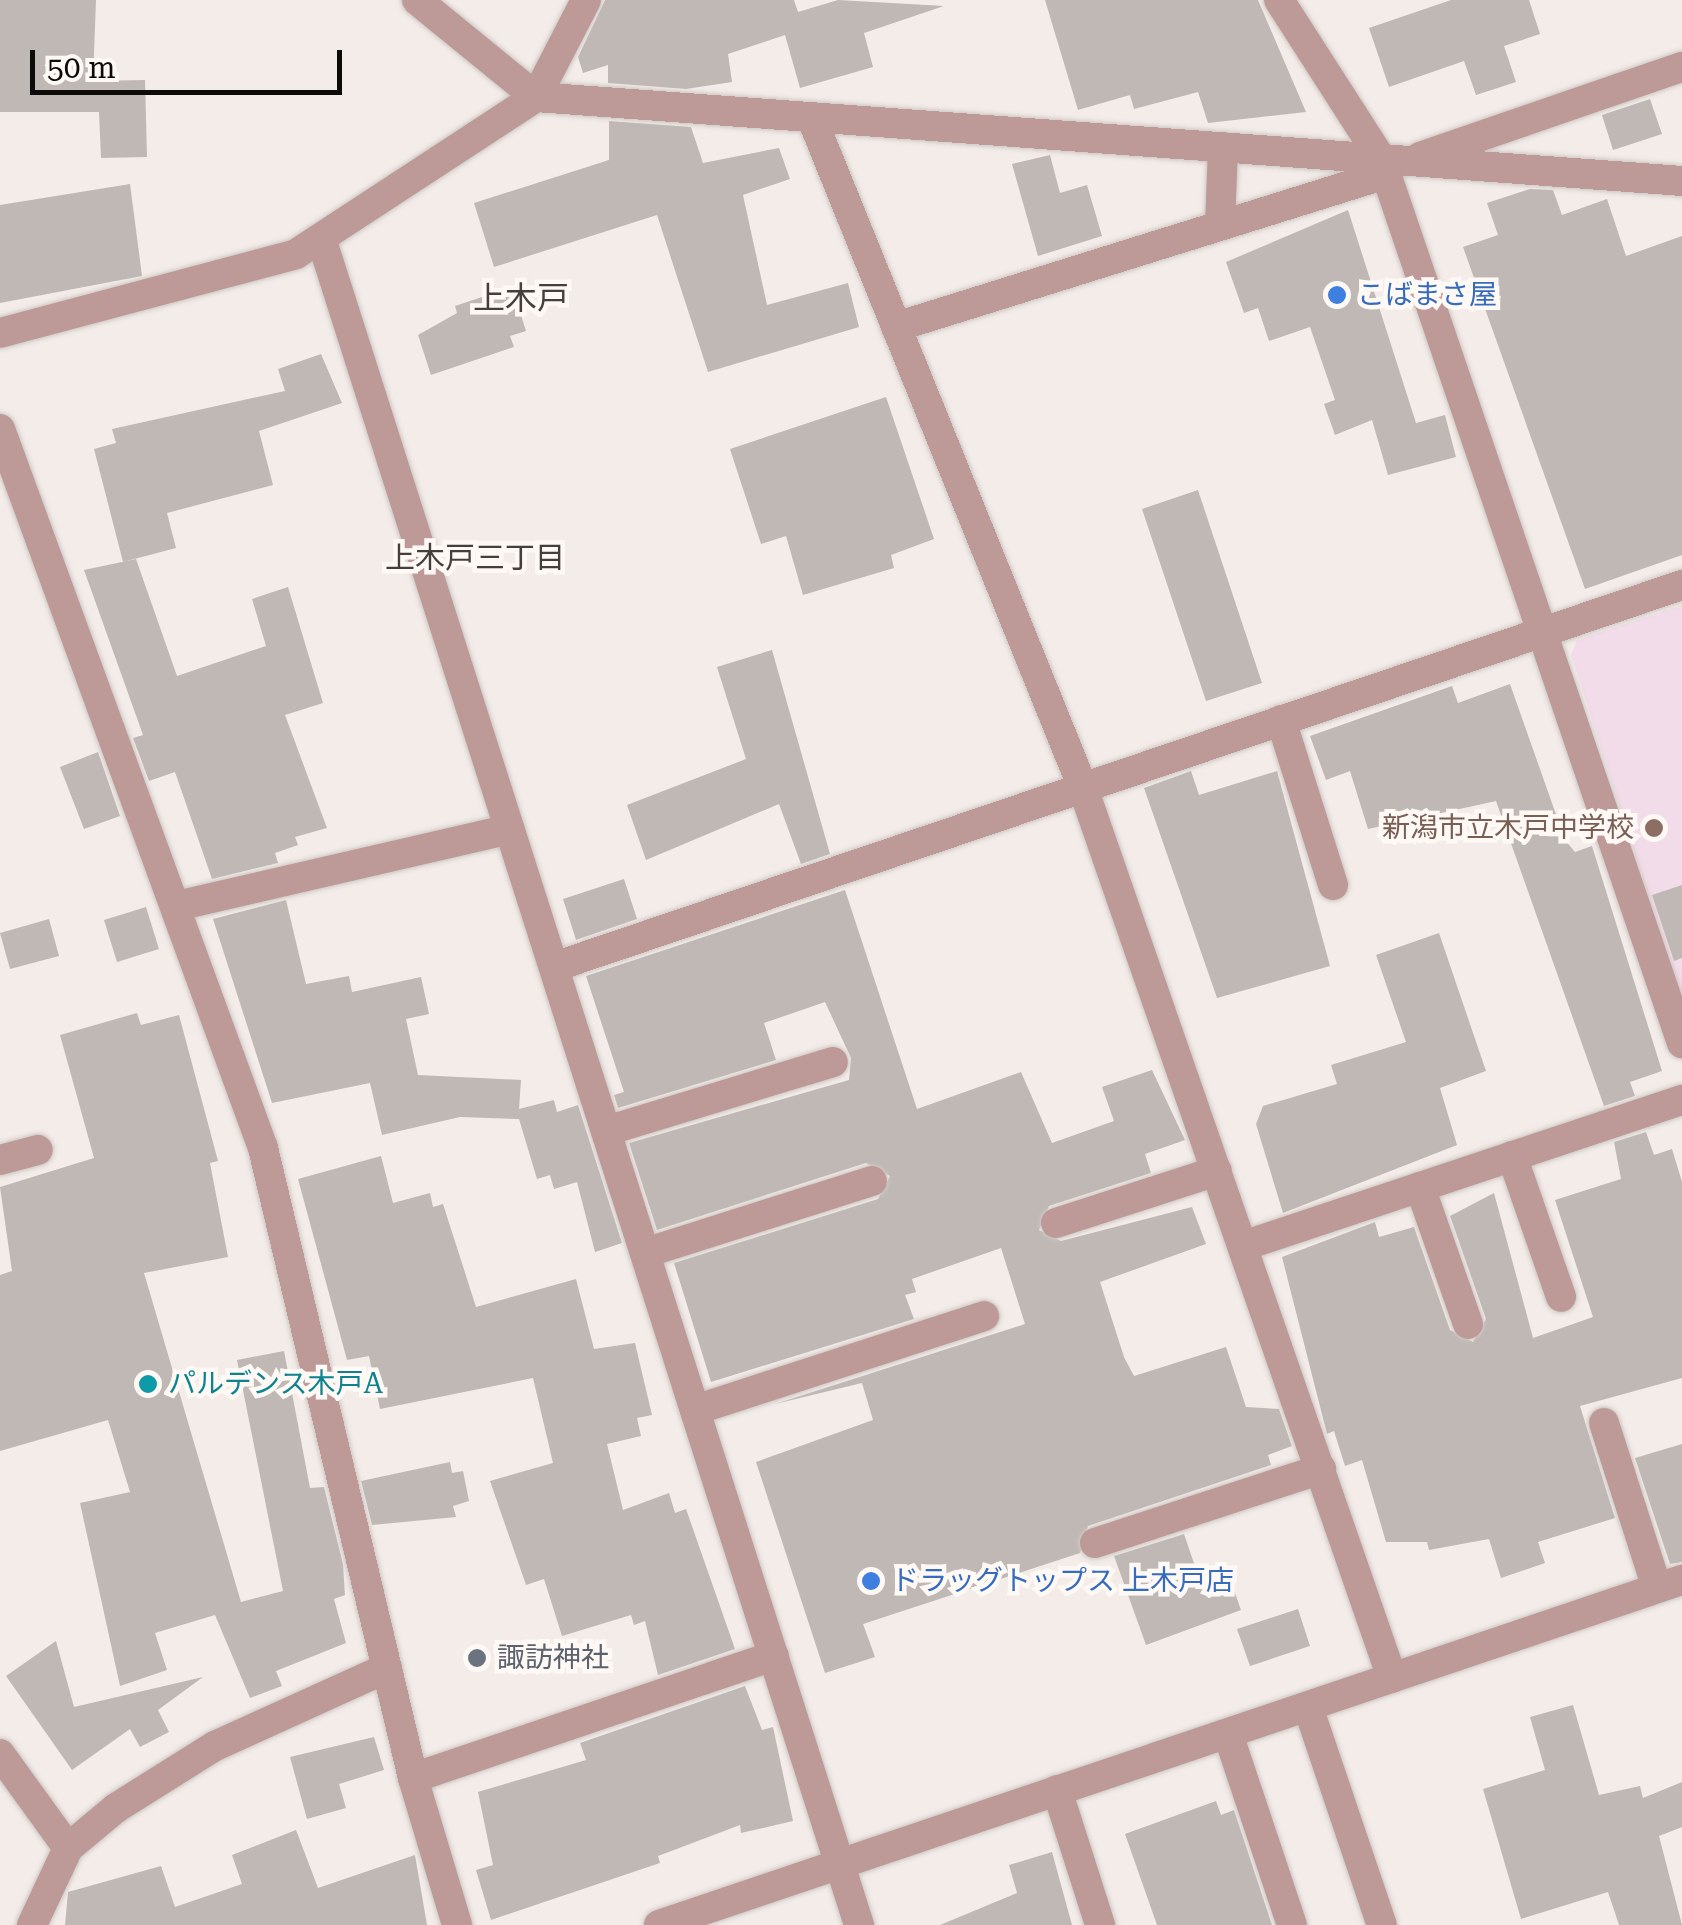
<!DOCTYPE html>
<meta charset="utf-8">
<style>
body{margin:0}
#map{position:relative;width:1682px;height:1925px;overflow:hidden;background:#f3ece8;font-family:"Roboto Serif","Noto Sans JP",serif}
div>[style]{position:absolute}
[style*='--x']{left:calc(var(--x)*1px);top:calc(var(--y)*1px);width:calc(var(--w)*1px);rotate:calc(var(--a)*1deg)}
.education>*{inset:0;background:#f3dce9}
.building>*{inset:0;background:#bfb8b5}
.roads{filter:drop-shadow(0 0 2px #cec8c4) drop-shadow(0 0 2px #cec8c4)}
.minor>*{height:30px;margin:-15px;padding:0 15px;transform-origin:15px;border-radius:15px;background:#bd9998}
.tertiary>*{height:30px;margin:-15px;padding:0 15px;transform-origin:15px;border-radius:15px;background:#bd9998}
.dots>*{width:28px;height:28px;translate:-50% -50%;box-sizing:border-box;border:5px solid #fff9f6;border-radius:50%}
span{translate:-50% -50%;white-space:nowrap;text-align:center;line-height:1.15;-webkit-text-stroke:9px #fff9f6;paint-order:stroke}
.shop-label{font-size:28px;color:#366cbe}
.left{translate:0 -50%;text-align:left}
.education-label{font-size:28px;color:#785e54}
.right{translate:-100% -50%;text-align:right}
.culture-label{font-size:28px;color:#0d838f}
.worship-label{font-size:28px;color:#5b616d}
.neighbourhood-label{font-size:30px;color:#443f3c}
.quarter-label{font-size:32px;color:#443f3c}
.scale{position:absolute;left:30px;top:50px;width:312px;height:45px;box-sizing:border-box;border:5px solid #0d0b09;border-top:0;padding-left:12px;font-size:30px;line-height:35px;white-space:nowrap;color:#0d0b09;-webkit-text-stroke:8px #fff9f6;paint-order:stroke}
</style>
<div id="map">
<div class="education">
<div style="clip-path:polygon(1682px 605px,1682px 1000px,1571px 655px,1577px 640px)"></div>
</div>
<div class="building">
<div style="clip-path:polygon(0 0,96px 0,93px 81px,145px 80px,147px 157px,101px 158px,99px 112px,0 112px)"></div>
<div style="clip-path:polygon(605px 0,794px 0,798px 12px,838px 0,944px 6px,864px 33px,873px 67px,800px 88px,785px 35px,728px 54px,732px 82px,686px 89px,608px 83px,608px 65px,583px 73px,578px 57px)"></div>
<div style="clip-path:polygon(1045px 0,1258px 0,1306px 112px,1208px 123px,1198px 92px,1134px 109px,1130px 95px,1078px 110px)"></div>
<div style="clip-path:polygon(1451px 0,1529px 0,1540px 34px,1504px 46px,1516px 82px,1476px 95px,1464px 61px,1389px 87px,1369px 28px)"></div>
<div style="clip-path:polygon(1650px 99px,1662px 134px,1613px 150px,1602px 115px)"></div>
<div style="clip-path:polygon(609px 121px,691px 127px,703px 163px,779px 148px,790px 179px,743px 195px,767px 305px,848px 283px,859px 327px,708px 372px,657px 215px,494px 267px,474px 203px,609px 160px)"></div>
<div style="clip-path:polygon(1050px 155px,1060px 193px,1087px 185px,1102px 236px,1038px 256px,1012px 164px)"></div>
<div style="clip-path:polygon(130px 184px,142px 276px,0 303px,0 205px)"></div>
<div style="clip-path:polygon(1530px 189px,1553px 190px,1562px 215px,1607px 199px,1626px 256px,1682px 236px,1682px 555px,1585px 589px,1463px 247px,1498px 235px,1487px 203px)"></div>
<div style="clip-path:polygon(1348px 210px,1416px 423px,1445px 415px,1456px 457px,1388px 475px,1372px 420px,1335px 435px,1324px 404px,1335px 400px,1310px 327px,1269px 341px,1258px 308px,1244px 313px,1226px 262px)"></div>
<div style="clip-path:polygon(512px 287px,526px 331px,510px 336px,514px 347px,431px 375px,418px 335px,457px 313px,455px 306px)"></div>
<div style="clip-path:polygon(321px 354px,342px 403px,259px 431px,273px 485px,167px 513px,176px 548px,123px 562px,94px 449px,116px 443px,112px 429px,285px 391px,278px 369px)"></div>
<div style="clip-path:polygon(886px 397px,934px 539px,891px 555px,894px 568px,803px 595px,786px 536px,761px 544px,730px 449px)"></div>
<div style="clip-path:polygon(1198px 490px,1262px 683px,1206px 701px,1142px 509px)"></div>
<div style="clip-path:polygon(136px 559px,177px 676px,266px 646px,252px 599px,288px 587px,323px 703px,285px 715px,327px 828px,295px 837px,298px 845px,275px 853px,278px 863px,212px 879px,175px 772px,149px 781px,133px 738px,143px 735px,84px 570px)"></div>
<div style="clip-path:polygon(772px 650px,830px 854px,801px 864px,779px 804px,646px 860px,627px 805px,746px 759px,717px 667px)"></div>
<div style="clip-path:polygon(1510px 684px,1565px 840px,1575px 852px,1592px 846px,1662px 1071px,1630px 1082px,1635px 1096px,1604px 1106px,1496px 801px,1368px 829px,1350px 771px,1326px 780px,1310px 736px,1452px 686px,1458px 703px)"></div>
<div style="clip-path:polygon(98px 752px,120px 816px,84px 829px,60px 767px)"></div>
<div style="clip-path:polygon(1191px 771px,1199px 795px,1277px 771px,1330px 966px,1217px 998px,1144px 788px)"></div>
<div style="clip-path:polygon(624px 879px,637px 919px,576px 940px,563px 899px)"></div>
<div style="clip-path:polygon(1682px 885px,1682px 958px,1674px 961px,1652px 895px)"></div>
<div style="clip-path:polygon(845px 890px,917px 1109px,1021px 1072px,1052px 1143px,1114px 1121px,1102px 1087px,1152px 1070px,1185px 1140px,1145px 1154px,1151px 1173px,1049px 1206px,1039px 1230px,1061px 1241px,1192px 1207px,1206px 1244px,1100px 1282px,1124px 1357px,1134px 1376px,1226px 1347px,1246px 1407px,1279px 1409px,1292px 1446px,1268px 1455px,1271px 1465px,1088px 1526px,1080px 1553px,863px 1624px,875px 1657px,825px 1673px,756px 1462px,873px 1420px,862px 1383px,775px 1404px,1025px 1324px,1001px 1248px,912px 1279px,916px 1292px,905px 1295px,914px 1319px,711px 1382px,674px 1263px,878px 1199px,890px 1176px,866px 1163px,657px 1230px,629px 1143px,849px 1080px,851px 1058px,825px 1002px,764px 1023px,776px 1060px,618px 1108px,614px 1095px,624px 1092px,586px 976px)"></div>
<div style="clip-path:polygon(286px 900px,306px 984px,349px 976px,352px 992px,421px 977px,429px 1014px,406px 1019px,418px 1075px,521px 1080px,519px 1109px,554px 1100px,557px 1112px,578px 1105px,622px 1243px,595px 1252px,577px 1182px,554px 1189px,550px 1175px,537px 1179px,519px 1119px,460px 1117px,382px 1135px,370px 1083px,272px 1103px,213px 919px)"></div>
<div style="clip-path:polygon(146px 907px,159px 949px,117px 962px,104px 920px)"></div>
<div style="clip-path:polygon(49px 919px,59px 956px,10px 969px,0 933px)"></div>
<div style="clip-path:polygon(1439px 933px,1486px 1071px,1440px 1088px,1457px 1145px,1283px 1213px,1256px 1124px,1263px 1106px,1337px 1084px,1331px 1065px,1406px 1042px,1376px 955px)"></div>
<div style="clip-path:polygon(137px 1013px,141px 1025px,179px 1015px,218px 1161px,210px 1163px,228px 1257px,144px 1273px,241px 1602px,283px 1591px,237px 1360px,284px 1351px,310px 1488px,324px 1487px,343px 1564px,345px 1595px,334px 1599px,346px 1643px,276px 1671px,282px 1686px,250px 1698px,215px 1615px,155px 1633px,167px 1670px,120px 1686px,80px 1503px,130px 1492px,108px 1420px,0 1451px,0 1275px,12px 1271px,0 1187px,94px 1158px,60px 1035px)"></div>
<div style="clip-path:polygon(1646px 1132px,1654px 1155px,1672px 1149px,1682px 1182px,1682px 1378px,1580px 1406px,1615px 1518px,1538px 1542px,1545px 1563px,1501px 1578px,1489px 1539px,1429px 1550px,1427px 1542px,1386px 1542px,1362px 1460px,1345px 1466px,1334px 1431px,1327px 1434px,1282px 1257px,1375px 1222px,1379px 1237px,1414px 1227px,1450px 1330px,1473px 1342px,1486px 1319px,1450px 1216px,1494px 1193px,1533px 1338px,1593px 1317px,1555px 1200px,1621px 1179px,1614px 1142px)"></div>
<div style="clip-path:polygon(381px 1156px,393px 1203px,430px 1193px,433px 1207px,443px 1204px,476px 1307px,576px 1279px,594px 1349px,635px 1343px,652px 1415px,637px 1418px,641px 1436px,607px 1444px,623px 1510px,669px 1493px,675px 1513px,686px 1509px,735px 1649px,658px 1675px,645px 1621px,634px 1625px,631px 1615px,562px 1636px,544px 1579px,526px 1585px,490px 1481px,553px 1463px,533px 1378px,380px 1409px,369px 1356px,347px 1360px,298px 1179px)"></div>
<div style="clip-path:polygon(1682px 1444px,1682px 1562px,1670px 1564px,1635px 1458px)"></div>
<div style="clip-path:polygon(450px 1462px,452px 1473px,463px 1471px,469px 1501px,453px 1506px,456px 1517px,372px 1525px,361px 1481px)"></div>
<div style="clip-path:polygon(1184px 1534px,1199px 1578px,1226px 1568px,1241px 1610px,1146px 1645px,1114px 1556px)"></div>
<div style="clip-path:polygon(1298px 1609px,1310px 1646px,1250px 1666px,1237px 1629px)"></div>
<div style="clip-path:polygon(56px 1641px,74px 1707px,203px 1677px,158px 1710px,169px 1732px,140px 1747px,130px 1729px,72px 1770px,6px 1676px)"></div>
<div style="clip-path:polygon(745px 1686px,762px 1730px,773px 1727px,793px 1821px,741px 1833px,740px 1825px,658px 1856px,660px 1863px,491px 1920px,476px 1870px,493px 1865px,478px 1792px,586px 1760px,580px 1743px)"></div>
<div style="clip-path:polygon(1573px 1705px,1599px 1795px,1640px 1786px,1643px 1798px,1682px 1782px,1682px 1827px,1659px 1836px,1682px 1925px,1619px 1925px,1608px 1892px,1521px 1919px,1483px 1789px,1545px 1770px,1530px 1717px)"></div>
<div style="clip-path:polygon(374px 1737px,384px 1770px,339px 1784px,346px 1808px,307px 1819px,290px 1757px)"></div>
<div style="clip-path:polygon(1216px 1801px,1221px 1815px,1234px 1810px,1272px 1925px,1157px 1925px,1125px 1834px)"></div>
<div style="clip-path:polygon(296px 1830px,318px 1888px,415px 1855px,427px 1925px,65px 1925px,68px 1892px,161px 1866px,175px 1907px,242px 1884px,232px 1855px)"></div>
<div style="clip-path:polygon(1052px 1852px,1072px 1925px,940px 1925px,1017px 1893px,1009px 1865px)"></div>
</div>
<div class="roads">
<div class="minor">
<div style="--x:417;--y:0;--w:154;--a:39.2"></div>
<div style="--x:536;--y:97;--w:1149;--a:4.19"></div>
<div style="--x:1279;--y:0;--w:189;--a:57.3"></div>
<div style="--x:1381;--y:159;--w:934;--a:71.2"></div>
<div style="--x:813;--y:121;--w:720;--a:67.96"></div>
<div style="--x:1083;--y:788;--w:942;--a:70.85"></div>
<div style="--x:1420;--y:157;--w:277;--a:-19"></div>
<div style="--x:1220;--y:225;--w:78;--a:-87.8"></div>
<div style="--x:321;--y:238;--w:1771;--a:72.31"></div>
<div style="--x:896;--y:327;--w:513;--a:-17.34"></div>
<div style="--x:0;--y:333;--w:306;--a:-14.9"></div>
<div style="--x:296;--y:254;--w:287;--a:-33.2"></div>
<div style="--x:536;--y:97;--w:109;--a:-62.7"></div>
<div style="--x:0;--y:429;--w:766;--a:69.91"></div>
<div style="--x:263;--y:1148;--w:648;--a:76.61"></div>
<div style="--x:413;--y:1778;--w:153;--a:73.3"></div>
<div style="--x:1281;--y:720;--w:173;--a:72.5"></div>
<div style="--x:181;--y:905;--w:337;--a:-13"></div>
<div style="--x:554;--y:967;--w:1191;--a:-18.71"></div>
<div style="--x:606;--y:1131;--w:237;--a:-16.9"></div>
<div style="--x:1512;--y:1156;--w:149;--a:70.8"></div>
<div style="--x:0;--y:1160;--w:39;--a:-15"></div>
<div style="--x:1420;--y:1187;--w:145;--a:70.7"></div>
<div style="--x:1056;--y:1223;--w:169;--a:-17.9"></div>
<div style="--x:1243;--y:1246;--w:463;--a:-18.4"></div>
<div style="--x:645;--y:1253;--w:238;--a:-17.6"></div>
<div style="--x:695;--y:1410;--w:304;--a:-18"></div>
<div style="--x:1604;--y:1423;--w:173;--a:72.2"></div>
<div style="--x:1095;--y:1543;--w:238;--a:-18.1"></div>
<div style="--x:1228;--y:1734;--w:201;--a:71.5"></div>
<div style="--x:0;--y:1754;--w:116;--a:54.1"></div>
<div style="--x:413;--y:1778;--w:381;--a:-18.7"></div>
<div style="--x:1057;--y:1790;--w:142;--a:72.3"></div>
<div style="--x:32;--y:1925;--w:85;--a:-64.9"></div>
<div style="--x:68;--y:1848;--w:62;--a:-39.8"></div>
<div style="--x:116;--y:1808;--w:117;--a:-32.1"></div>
<div style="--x:215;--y:1746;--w:189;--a:-24.4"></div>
</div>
<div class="tertiary">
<div style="--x:1308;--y:1707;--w:230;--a:71.3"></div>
<div style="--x:659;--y:1925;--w:1080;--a:-18.64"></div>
</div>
</div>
<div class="dots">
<div style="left:1337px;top:295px;background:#3f7fe0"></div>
<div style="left:1654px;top:828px;background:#8d6e63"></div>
<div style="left:148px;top:1384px;background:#0f9aa8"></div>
<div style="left:871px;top:1581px;background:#3f7fe0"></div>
<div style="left:477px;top:1658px;background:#6b7280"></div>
</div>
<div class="shop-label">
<span class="left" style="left:1357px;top:295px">こばまさ屋</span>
<span class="left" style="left:891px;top:1581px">ドラッグトップス 上木戸店</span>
</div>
<div class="education-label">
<span class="right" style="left:1634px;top:828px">新潟市立木戸中学校</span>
</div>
<div class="culture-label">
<span class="left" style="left:168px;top:1384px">パルデンス木戸A</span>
</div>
<div class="worship-label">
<span class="left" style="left:497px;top:1658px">諏訪神社</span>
</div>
<div class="neighbourhood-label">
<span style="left:475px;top:558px">上木戸三丁目</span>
</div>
<div class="quarter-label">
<span style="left:521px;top:298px">上木戸</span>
</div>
<div class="scale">50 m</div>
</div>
